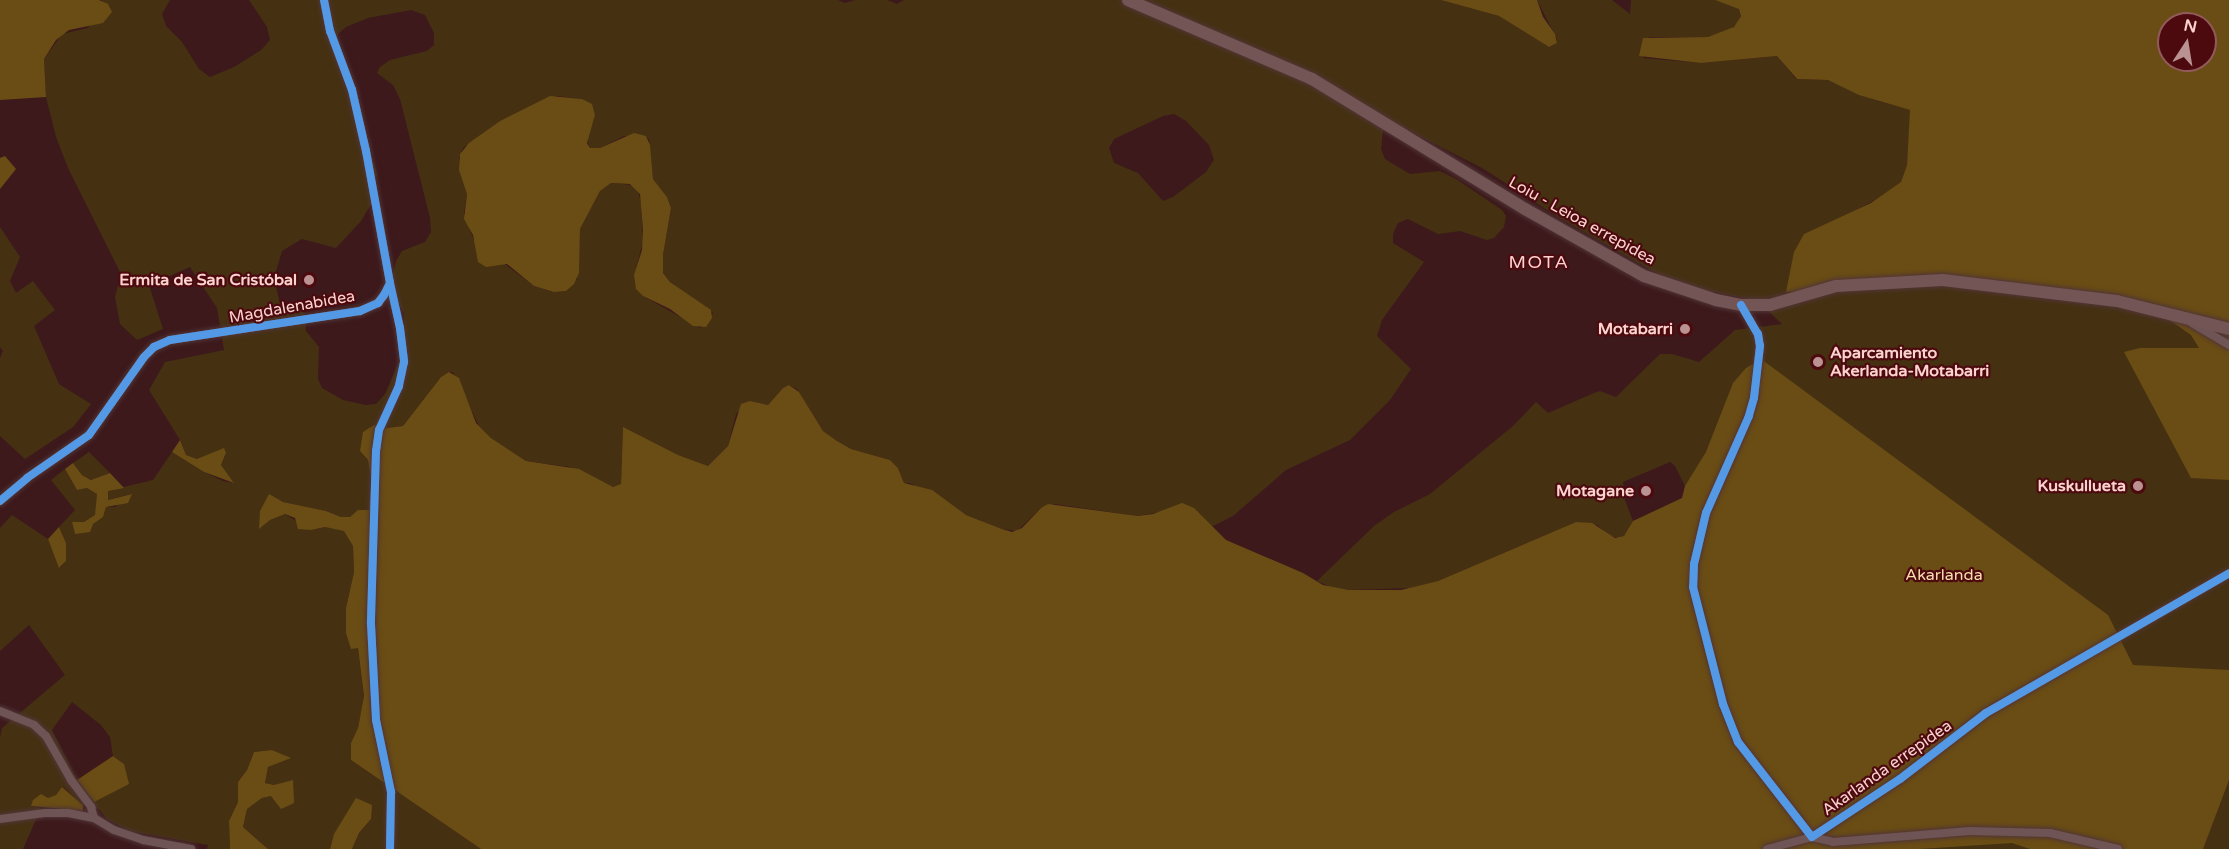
<!DOCTYPE html>
<meta charset="utf-8">
<style>
body{margin:0}
#map{position:relative;width:2229px;height:849px;overflow:hidden;background:#3d191c;font-family:"Varela Round",sans-serif}
div>[style]{position:absolute}
[style*='--x']{left:calc(var(--x)*1px);top:calc(var(--y)*1px);width:calc(var(--w)*1px);rotate:calc(var(--a)*1deg)}
.green>*{inset:0;background:#453112}
.forest>*{inset:0;background:#6a4d14}
.roads{filter:drop-shadow(0 0 2px #513536) drop-shadow(0 0 2px #513536)}
.street>*{height:8px;margin:-4px;padding:0 4px;transform-origin:4px;border-radius:4px;background:#6e5454}
.primary>*{height:12px;margin:-6px;padding:0 6px;transform-origin:6px;border-radius:6px;background:#735556}
.cycleway>*{height:8px;margin:-4px;padding:0 4px;transform-origin:4px;border-radius:4px;background:#5399e6}
.dots>*{width:16px;height:16px;translate:-50% -50%;box-sizing:border-box;border:3px solid #4c0a0f;border-radius:50%}
span{translate:-50% -50%;white-space:nowrap;text-align:center;line-height:1.15;-webkit-text-stroke:4.5px #4c0a0f;paint-order:stroke}
.street-label{font-size:16px;color:#fdd3d0}
.poi-label{font-size:16px;color:#fdd3d0;font-weight:700}
.right{translate:-100% -50%;text-align:right}
.left{translate:0 -50%;text-align:left}
.park-label{font-size:16px;color:#f8deac}
.neighbourhood-label{font-size:18px;color:#fdd3d0;letter-spacing:1.5px}
.north{position:absolute;left:2157px;top:12px;width:60px;height:60px;box-sizing:border-box;background:#4c0a0f;border:2px solid #935a5c;border-radius:50%;rotate:12deg;font-size:16px;font-weight:700;line-height:24px;text-align:center;color:#fdd3d0}
.north::after{content:'';display:block;margin:auto;width:21px;height:27px;background:#ba9291;clip-path:polygon(50% 0,100% 100%,50% 72%,0 100%)}
</style>
<div id="map">
<div class="green">
<div style="clip-path:polygon(evenodd,99px 0,170px 0,162px 14px,166px 26px,182px 42px,199px 69px,210px 77px,234px 67px,261px 50px,270px 40px,267px 27px,249px 0,838px 0,845px 3px,855px 0,887px 0,897px 4px,904px 0,1441px 0,1499px 16px,1549px 47px,1557px 43px,1557px 39px,1537px 0,1612px 0,1630px 14px,1631px 0,1715px 0,1733px 5px,1739px 8px,1741px 15px,1737px 24px,1728px 31px,1708px 37px,1649px 37px,1643px 58px,1701px 63px,1777px 56px,1796px 79px,1828px 80px,1878px 101px,1911px 110px,1907px 165px,1901px 182px,1892px 191px,1843px 217px,1938px 285px,2146px 305px,2229px 339px,2229px 849px,1751px 849px,1639px 702px,1685px 486px,1675px 466px,1670px 462px,1623px 482px,1625px 500px,1633px 521px,1627px 534px,1619px 538px,1610px 536px,1597px 525px,1576px 522px,1438px 581px,1410px 588px,1349px 590px,1331px 587px,1317px 581px,1374px 526px,1394px 512px,1430px 494px,1513px 426px,1536px 402px,1548px 413px,1594px 393px,1600px 391px,1616px 397px,1660px 354px,1672px 354px,1699px 362px,1735px 330px,1782px 324px,1767px 310px,1745px 298px,1703px 290px,1656px 273px,1558px 217px,1482px 168px,1398px 125px,1387px 126px,1383px 131px,1381px 149px,1385px 159px,1410px 174px,1440px 171px,1456px 179px,1502px 210px,1506px 216px,1504px 227px,1494px 238px,1487px 240px,1460px 231px,1438px 234px,1408px 219px,1398px 223px,1393px 234px,1393px 243px,1424px 262px,1382px 320px,1377px 336px,1411px 369px,1390px 400px,1350px 440px,1286px 470px,1233px 516px,1211px 527px,1199px 513px,1159px 512px,1138px 516px,1055px 504px,1041px 508px,1017px 531px,1002px 529px,966px 515px,910px 483px,904px 483px,898px 468px,890px 460px,851px 449px,837px 441px,823px 431px,797px 389px,789px 385px,783px 388px,768px 405px,750px 401px,736px 414px,728px 446px,708px 466px,678px 455px,623px 428px,621px 485px,613px 487px,570px 467px,526px 461px,491px 438px,479px 426px,453px 372px,449px 372px,441px 377px,403px 426px,386px 428px,374px 425px,360px 451px,368px 460px,371px 478px,370px 510px,350px 517px,341px 517px,326px 511px,283px 502px,269px 495px,259px 529px,270px 520px,285px 514px,311px 530px,325px 527px,344px 530px,353px 546px,354px 572px,346px 608px,358px 648px,364px 697px,358px 728px,351px 743px,351px 760px,481px 849px,352px 849px,359px 833px,371px 819px,371px 805px,334px 834px,330px 849px,268px 849px,243px 827px,247px 809px,262px 798px,271px 796px,274px 785px,265px 783px,268px 767px,290px 758px,272px 750px,254px 752px,247px 770px,238px 782px,238px 802px,229px 821px,230px 849px,207px 849px,208px 845px,130px 831px,107px 819px,99px 809px,83px 805px,63px 787px,56px 795px,31px 806px,41px 808px,23px 849px,0 849px,0 738px,2px 728px,65px 675px,29px 625px,0 651px,0 528px,12px 515px,48px 539px,60px 568px,66px 561px,66px 543px,59px 527px,75px 510px,51px 480px,65px 469px,77px 490px,87px 488px,97px 494px,96px 515px,84px 522px,72px 522px,75px 534px,103px 517px,106px 507px,115px 507px,131px 494px,107px 500px,107px 491px,153px 480px,172px 452px,204px 472px,223px 481px,234px 483px,221px 465px,226px 454px,197px 459px,186px 455px,180px 440px,149px 390px,165px 362px,224px 350px,217px 308px,190px 267px,149px 285px,163px 329px,137px 340px,120px 324px,115px 297px,121px 274px,68px 168px,56px 137px,46px 97px,44px 59px,62px 34px,88px 28px,103px 1px,99px 0,411px 10px,425px 15px,434px 33px,434px 45px,427px 51px,390px 60px,380px 67px,377px 73px,393px 85px,400px 99px,430px 218px,431px 232px,425px 242px,402px 251px,396px 261px,391px 284px,395px 298px,404px 313px,405px 338px,400px 359px,385px 394px,376px 404px,366px 405px,343px 400px,322px 388px,318px 379px,319px 347px,306px 331px,304px 306px,286px 307px,280px 304px,274px 278px,282px 251px,302px 239px,336px 248px,361px 221px,373px 201px,377px 174px,337px 42px,338px 34px,346px 27px,368px 18px,411px 10px,99px 0,557px 96px,582px 99px,594px 119px,587px 139px,590px 148px,600px 148px,624px 136px,646px 136px,649px 140px,653px 179px,667px 197px,671px 208px,663px 255px,663px 273px,670px 282px,710px 310px,713px 313px,700px 328px,643px 296px,636px 269px,643px 241px,641px 203px,638px 190px,633px 185px,611px 183px,600px 191px,580px 229px,577px 279px,566px 291px,554px 292px,534px 286px,474px 241px,464px 213px,467px 194px,459px 158px,463px 148px,500px 121px,557px 96px,99px 0,1174px 114px,1186px 121px,1209px 145px,1214px 160px,1206px 172px,1173px 197px,1163px 201px,1138px 173px,1114px 163px,1109px 148px,1114px 139px,1163px 116px,1174px 114px,99px 0,72px 702px,101px 725px,110px 737px,113px 756px,124px 764px,94px 802px,77px 780px,52px 730px,72px 702px)"></div>
<div style="clip-path:polygon(0 227px,20px 257px,10px 281px,16px 293px,33px 281px,55px 310px,34px 326px,59px 384px,91px 404px,73px 427px,25px 459px,0 436px,0 358px,3px 351px,0 347px)"></div>
<div style="clip-path:polygon(89px 452px,110px 473px,92px 480px,82px 475px,73px 463px)"></div>
</div>
<div class="forest">
<div style="clip-path:polygon(0 0,99px 0,108px 4px,112px 12px,103px 23px,69px 30px,56px 40px,44px 59px,46px 97px,0 100px)"></div>
<div style="clip-path:polygon(1441px 0,1537px 0,1543px 17px,1555px 34px,1557px 43px,1549px 47px,1499px 16px)"></div>
<div style="clip-path:polygon(evenodd,1715px 0,2229px 0,2229px 480px,2191px 478px,2124px 352px,2140px 348px,2199px 348px,2191px 335px,2168px 319px,2163px 308px,1938px 285px,1786px 292px,1794px 252px,1804px 234px,1871px 203px,1901px 182px,1907px 165px,1910px 110px,1859px 95px,1828px 80px,1797px 79px,1777px 56px,1701px 63px,1639px 56px,1643px 38px,1708px 37px,1734px 27px,1741px 16px,1739px 9px,1715px 0,2169px 24px,2205px 24px,2205px 60px,2169px 60px,2169px 24px)"></div>
<div style="clip-path:polygon(550px 96px,582px 99px,592px 104px,595px 115px,587px 143px,590px 148px,600px 148px,634px 133px,646px 136px,650px 145px,653px 179px,667px 197px,671px 208px,663px 255px,663px 273px,670px 282px,711px 310px,712px 318px,706px 327px,693px 326px,670px 309px,643px 296px,636px 289px,634px 275px,642px 250px,643px 230px,640px 194px,630px 184px,611px 183px,600px 191px,580px 229px,579px 273px,574px 284px,566px 291px,554px 292px,534px 286px,507px 264px,486px 267px,478px 262px,473px 235px,464px 219px,467px 194px,459px 170px,460px 154px,469px 143px,500px 121px)"></div>
<div style="clip-path:polygon(5px 156px,16px 169px,0 189px,0 158px)"></div>
<div style="clip-path:polygon(1761px 359px,2108px 615px,2133px 665px,2229px 670px,2229px 780px,2203px 849px,2030px 849px,2012px 843px,1919px 849px,481px 849px,351px 760px,351px 743px,358px 728px,364px 696px,358px 648px,351px 649px,346px 633px,346px 608px,354px 572px,353px 546px,344px 531px,325px 527px,311px 530px,298px 529px,295px 518px,285px 514px,270px 520px,259px 529px,260px 511px,269px 494px,283px 502px,326px 511px,341px 517px,350px 517px,358px 510px,369px 510px,371px 478px,368px 460px,360px 451px,363px 432px,374px 425px,386px 428px,403px 426px,441px 377px,449px 372px,459px 378px,476px 423px,491px 438px,526px 461px,579px 469px,613px 487px,621px 484px,623px 427px,678px 455px,708px 466px,728px 446px,741px 404px,750px 401px,768px 405px,783px 388px,789px 385px,799px 392px,823px 431px,837px 441px,851px 449px,890px 460px,898px 468px,904px 483px,932px 490px,966px 515px,1002px 529px,1012px 532px,1022px 528px,1041px 508px,1048px 504px,1138px 516px,1153px 514px,1182px 503px,1194px 508px,1226px 540px,1303px 573px,1323px 585px,1349px 590px,1401px 590px,1438px 581px,1576px 522px,1592px 523px,1615px 538px,1624px 536px,1633px 521px,1682px 498px,1685px 486px,1706px 452px,1733px 383px,1746px 368px)"></div>
<div style="clip-path:polygon(180px 440px,186px 455px,197px 459px,224px 448px,226px 453px,221px 465px,234px 483px,204px 472px,172px 452px)"></div>
<div style="clip-path:polygon(73px 463px,82px 475px,91px 480px,110px 473px,124px 488px,108px 491px,108px 500px,132px 494px,128px 503px,106px 507px,103px 517px,93px 524px,90px 532px,75px 534px,72px 522px,84px 522px,95px 515px,97px 494px,87px 488px,77px 490px,65px 469px)"></div>
<div style="clip-path:polygon(59px 527px,66px 543px,66px 561px,59px 568px,48px 539px)"></div>
<div style="clip-path:polygon(272px 750px,291px 758px,268px 767px,265px 783px,274px 785px,293px 780px,294px 803px,281px 809px,271px 796px,262px 798px,247px 809px,243px 827px,268px 849px,230px 849px,229px 821px,238px 802px,238px 782px,247px 770px,254px 752px)"></div>
<div style="clip-path:polygon(113px 756px,124px 764px,129px 784px,94px 802px,77px 780px)"></div>
<div style="clip-path:polygon(62px 787px,83px 805px,83px 811px,31px 806px,33px 800px,41px 794px,48px 798px,56px 795px)"></div>
<div style="clip-path:polygon(356px 798px,372px 805px,371px 819px,359px 833px,352px 849px,330px 849px,334px 834px)"></div>
</div>
<div class="roads">
<div class="street">
<div style="--x:390;--y:283;--w:46;--a:77.5"></div>
<div style="--x:400;--y:328;--w:34;--a:83"></div>
<div style="--x:404;--y:362;--w:25;--a:102"></div>
<div style="--x:399;--y:386;--w:48;--a:114.4"></div>
<div style="--x:379;--y:430;--w:21;--a:98"></div>
<div style="--x:376;--y:451;--w:173;--a:91.7"></div>
<div style="--x:371;--y:624;--w:96;--a:87"></div>
<div style="--x:376;--y:720;--w:74;--a:78.2"></div>
<div style="--x:391;--y:792;--w:57;--a:91"></div>
<div style="--x:1741;--y:305;--w:34;--a:60"></div>
<div style="--x:1758;--y:334;--w:12;--a:81"></div>
<div style="--x:1760;--y:346;--w:52;--a:96.6"></div>
<div style="--x:1754;--y:398;--w:19;--a:106"></div>
<div style="--x:1749;--y:416;--w:106;--a:113.9"></div>
<div style="--x:1706;--y:513;--w:52;--a:103.2"></div>
<div style="--x:1694;--y:564;--w:23;--a:92"></div>
<div style="--x:1693;--y:587;--w:121;--a:75.6"></div>
<div style="--x:1723;--y:704;--w:41;--a:68.5"></div>
<div style="--x:1738;--y:742;--w:120;--a:52.1"></div>
<div style="--x:1812;--y:837;--w:105;--a:-33.4"></div>
<div style="--x:1900;--y:779;--w:108;--a:-37.5"></div>
<div style="--x:1986;--y:713;--w:280;--a:-29.9"></div>
<div style="--x:2192;--y:323;--w:43;--a:30.7"></div>
<div style="--x:0;--y:501;--w:35;--a:-40"></div>
<div style="--x:27;--y:478;--w:75;--a:-34.7"></div>
<div style="--x:89;--y:435;--w:95;--a:-54.8"></div>
<div style="--x:144;--y:357;--w:14;--a:-45"></div>
<div style="--x:154;--y:347;--w:17;--a:-24"></div>
<div style="--x:170;--y:340;--w:192;--a:-8.7"></div>
<div style="--x:360;--y:311;--w:20;--a:-24"></div>
<div style="--x:378;--y:303;--w:10;--a:-53"></div>
<div style="--x:384;--y:295;--w:13;--a:-63"></div>
<div style="--x:390;--y:283;--w:134;--a:-100.3"></div>
<div style="--x:366;--y:151;--w:63;--a:-102.9"></div>
<div style="--x:352;--y:90;--w:63;--a:-110.4"></div>
<div style="--x:330;--y:31;--w:32;--a:-101"></div>
<div style="--x:0;--y:711;--w:37;--a:22"></div>
<div style="--x:34;--y:725;--w:16;--a:43"></div>
<div style="--x:46;--y:736;--w:51;--a:60.4"></div>
<div style="--x:71;--y:780;--w:34;--a:53"></div>
<div style="--x:91;--y:807;--w:11;--a:75"></div>
<div style="--x:0;--y:819;--w:45;--a:-7.6"></div>
<div style="--x:45;--y:813;--w:23;--a:0"></div>
<div style="--x:68;--y:813;--w:26;--a:11"></div>
<div style="--x:94;--y:818;--w:23;--a:31"></div>
<div style="--x:114;--y:830;--w:31;--a:19"></div>
<div style="--x:143;--y:840;--w:49;--a:10.6"></div>
<div style="--x:1767;--y:849;--w:47;--a:-14.9"></div>
<div style="--x:1812;--y:837;--w:22;--a:13"></div>
<div style="--x:1833;--y:842;--w:137;--a:-4.6"></div>
<div style="--x:1970;--y:831;--w:80;--a:1.4"></div>
<div style="--x:2050;--y:833;--w:70;--a:13.2"></div>
</div>
<div class="primary">
<div style="--x:1128;--y:0;--w:200;--a:23.2"></div>
<div style="--x:1312;--y:79;--w:250;--a:31.4"></div>
<div style="--x:1525;--y:209;--w:137;--a:29.4"></div>
<div style="--x:1644;--y:276;--w:76;--a:18.4"></div>
<div style="--x:1716;--y:300;--w:25;--a:11"></div>
<div style="--x:1741;--y:305;--w:29;--a:0"></div>
<div style="--x:1770;--y:305;--w:69;--a:-16.1"></div>
<div style="--x:1836;--y:286;--w:107;--a:-3.2"></div>
<div style="--x:1943;--y:280;--w:175;--a:6.9"></div>
<div style="--x:2117;--y:301;--w:115;--a:14"></div>
</div>
</div>
<div class="cycleway">
<div style="--x:390;--y:283;--w:46;--a:77.5"></div>
<div style="--x:400;--y:328;--w:34;--a:83"></div>
<div style="--x:404;--y:362;--w:25;--a:102"></div>
<div style="--x:399;--y:386;--w:48;--a:114.4"></div>
<div style="--x:379;--y:430;--w:21;--a:98"></div>
<div style="--x:376;--y:451;--w:173;--a:91.7"></div>
<div style="--x:371;--y:624;--w:96;--a:87"></div>
<div style="--x:376;--y:720;--w:74;--a:78.2"></div>
<div style="--x:391;--y:792;--w:57;--a:91"></div>
<div style="--x:1741;--y:305;--w:34;--a:60"></div>
<div style="--x:1758;--y:334;--w:12;--a:81"></div>
<div style="--x:1760;--y:346;--w:52;--a:96.6"></div>
<div style="--x:1754;--y:398;--w:19;--a:106"></div>
<div style="--x:1749;--y:416;--w:106;--a:113.9"></div>
<div style="--x:1706;--y:513;--w:52;--a:103.2"></div>
<div style="--x:1694;--y:564;--w:23;--a:92"></div>
<div style="--x:1693;--y:587;--w:121;--a:75.6"></div>
<div style="--x:1723;--y:704;--w:41;--a:68.5"></div>
<div style="--x:1738;--y:742;--w:120;--a:52.1"></div>
<div style="--x:1812;--y:837;--w:105;--a:-33.4"></div>
<div style="--x:1900;--y:779;--w:108;--a:-37.5"></div>
<div style="--x:1986;--y:713;--w:280;--a:-29.9"></div>
<div style="--x:0;--y:501;--w:35;--a:-40"></div>
<div style="--x:27;--y:478;--w:75;--a:-34.7"></div>
<div style="--x:89;--y:435;--w:95;--a:-54.8"></div>
<div style="--x:144;--y:357;--w:14;--a:-45"></div>
<div style="--x:154;--y:347;--w:17;--a:-24"></div>
<div style="--x:170;--y:340;--w:192;--a:-8.7"></div>
<div style="--x:360;--y:311;--w:20;--a:-24"></div>
<div style="--x:378;--y:303;--w:10;--a:-53"></div>
<div style="--x:384;--y:295;--w:13;--a:-63"></div>
<div style="--x:390;--y:283;--w:134;--a:-100.3"></div>
<div style="--x:366;--y:151;--w:63;--a:-102.9"></div>
<div style="--x:352;--y:90;--w:63;--a:-110.4"></div>
<div style="--x:330;--y:31;--w:32;--a:-101"></div>
</div>
<div class="dots">
<div style="left:309px;top:280px;background:#ba9291"></div>
<div style="left:1685px;top:329px;background:#ba9291"></div>
<div style="left:1818px;top:362px;background:#ba9291"></div>
<div style="left:2138px;top:486px;background:#ba9291"></div>
<div style="left:1646px;top:491px;background:#ba9291"></div>
</div>
<div class="street-label">
<span style="left:1582px;top:221px;rotate:29deg">Loiu - Leioa errepidea</span>
<span style="left:292px;top:307px;rotate:-10deg">Magdalenabidea</span>
<span style="left:1887px;top:768px;rotate:-35deg">Akarlanda errepidea</span>
</div>
<div class="poi-label">
<span class="right" style="left:297px;top:280px">Ermita de San Cristóbal</span>
<span class="right" style="left:1673px;top:329px">Motabarri</span>
<span class="left" style="left:1830px;top:362px">Aparcamiento<br>Akerlanda-Motabarri</span>
<span class="right" style="left:2126px;top:486px">Kuskullueta</span>
<span class="right" style="left:1634px;top:491px">Motagane</span>
</div>
<div class="park-label">
<span style="left:1944px;top:575px">Akarlanda</span>
</div>
<div class="neighbourhood-label">
<span style="left:1539px;top:262px">MOTA</span>
</div>
<div class="north">N</div>
</div>
